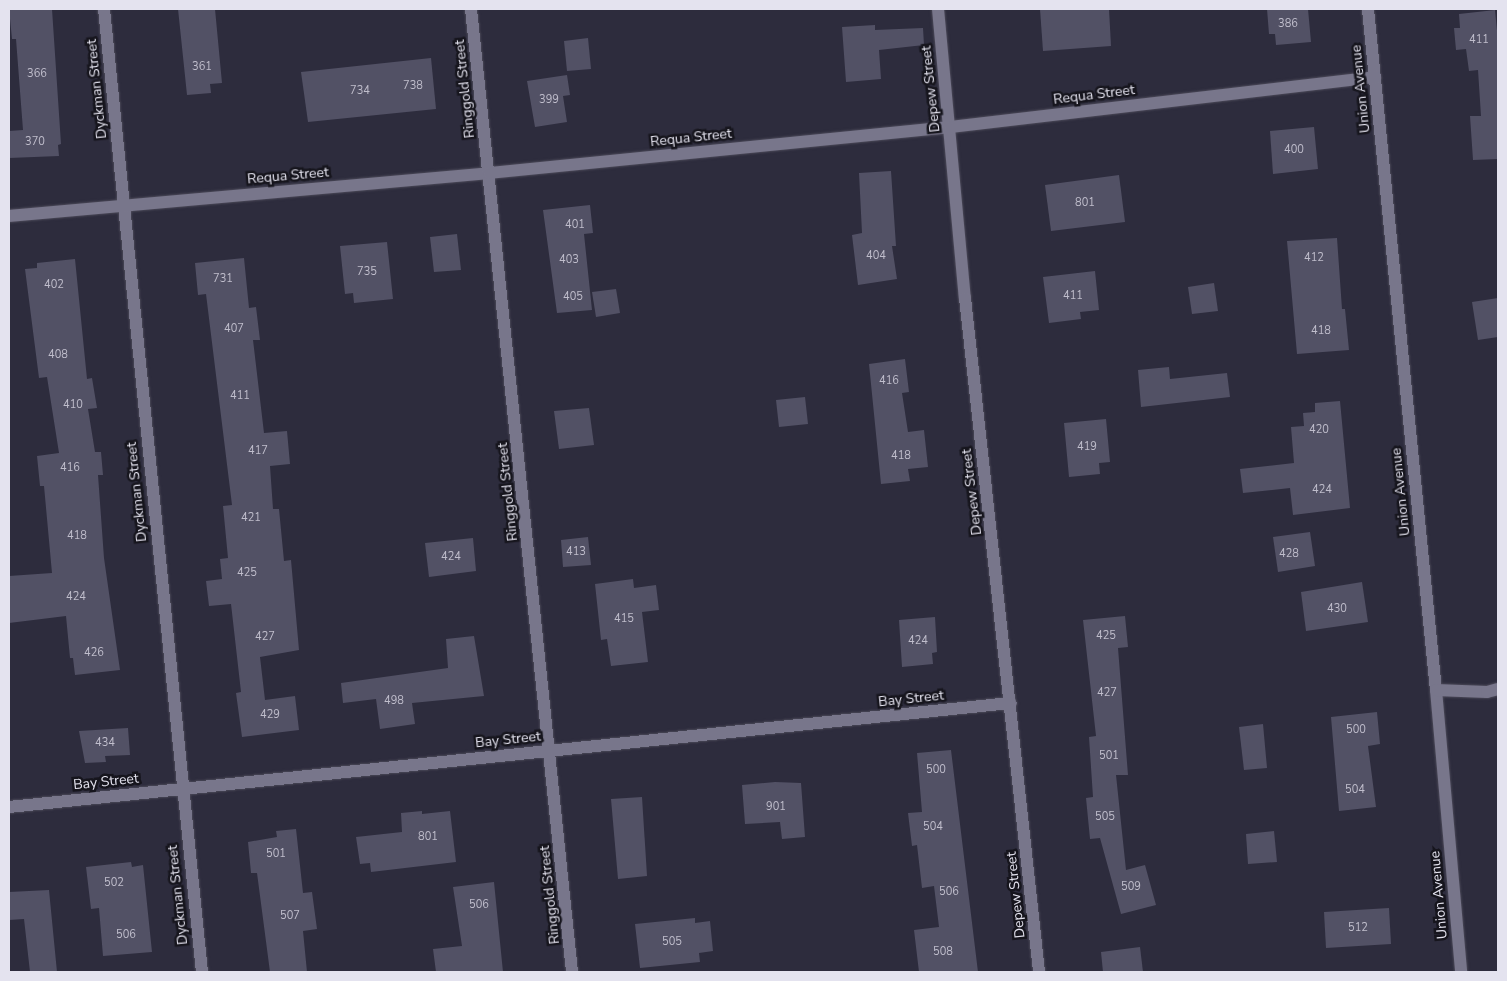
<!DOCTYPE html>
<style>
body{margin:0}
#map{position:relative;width:1507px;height:981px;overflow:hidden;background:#2d2c3d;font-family:"Nunito Sans",sans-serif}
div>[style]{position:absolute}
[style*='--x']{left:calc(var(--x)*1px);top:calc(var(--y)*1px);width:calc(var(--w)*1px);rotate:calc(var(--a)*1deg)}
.building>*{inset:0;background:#525165}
.roads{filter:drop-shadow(0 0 1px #4c4a59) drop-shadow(0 0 1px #4c4a59)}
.street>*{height:12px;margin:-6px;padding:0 6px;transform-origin:6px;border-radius:6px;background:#78768b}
span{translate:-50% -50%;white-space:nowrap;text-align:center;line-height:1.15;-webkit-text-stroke:5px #16151d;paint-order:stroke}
.number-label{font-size:11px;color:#c0becc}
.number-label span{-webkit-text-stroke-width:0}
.street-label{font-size:14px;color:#e4e3ef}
.frame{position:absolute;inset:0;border:10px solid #e4e3ef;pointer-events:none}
</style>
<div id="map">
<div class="building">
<div style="clip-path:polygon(9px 9px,52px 9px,61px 144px,58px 145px,59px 156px,9px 158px,9px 131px,23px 130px,16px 39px,12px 39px)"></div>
<div style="clip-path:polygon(178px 9px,215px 9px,222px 83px,210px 84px,211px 93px,187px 95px)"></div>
<div style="clip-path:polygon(1040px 9px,1109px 9px,1111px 46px,1043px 51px)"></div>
<div style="clip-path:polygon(1267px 9px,1308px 9px,1311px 42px,1276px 45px,1275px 34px,1269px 34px)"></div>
<div style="clip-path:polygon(1495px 10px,1498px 41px,1498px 159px,1473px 160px,1470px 116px,1481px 116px,1478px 70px,1469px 71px,1466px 49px,1456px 50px,1454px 28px,1460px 28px,1459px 14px)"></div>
<div style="clip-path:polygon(875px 25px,875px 30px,923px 28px,924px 45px,879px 50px,881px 79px,846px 82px,842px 27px)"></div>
<div style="clip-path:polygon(588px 38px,591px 69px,567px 71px,564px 41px)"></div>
<div style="clip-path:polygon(431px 58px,436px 109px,308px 122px,301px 72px)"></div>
<div style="clip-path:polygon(567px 75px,570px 95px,563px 96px,567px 122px,535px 127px,527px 81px)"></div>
<div style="clip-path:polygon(1314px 127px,1318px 169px,1273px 174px,1270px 131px)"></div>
<div style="clip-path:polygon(891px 171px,896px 246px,892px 246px,897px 279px,858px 285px,852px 235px,862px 233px,859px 173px)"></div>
<div style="clip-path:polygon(1119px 175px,1125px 222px,1051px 231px,1045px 185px)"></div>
<div style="clip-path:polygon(590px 205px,593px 233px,584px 234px,592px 310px,557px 313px,543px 210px)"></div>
<div style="clip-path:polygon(457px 234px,461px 270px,434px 272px,430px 237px)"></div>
<div style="clip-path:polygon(1337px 238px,1342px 309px,1345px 309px,1349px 350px,1297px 354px,1287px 241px)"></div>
<div style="clip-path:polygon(387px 242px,393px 299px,354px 303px,353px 293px,345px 294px,340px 246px)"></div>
<div style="clip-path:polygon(244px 258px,249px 308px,256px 307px,260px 340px,253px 340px,264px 433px,287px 431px,290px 464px,270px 466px,273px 509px,279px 509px,284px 561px,291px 560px,299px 650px,260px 657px,265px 700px,295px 696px,299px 730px,242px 737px,236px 693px,241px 692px,231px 604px,209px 606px,206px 581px,222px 579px,220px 559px,228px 558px,223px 506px,232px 505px,206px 294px,198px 295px,195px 263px)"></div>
<div style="clip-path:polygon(75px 259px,87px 379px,92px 378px,97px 408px,88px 409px,95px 452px,101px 452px,103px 475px,98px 475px,104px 558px,120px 670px,75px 675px,73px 658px,70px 658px,66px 616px,9px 623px,9px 576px,52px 573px,44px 486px,40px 486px,37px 456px,59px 453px,47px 377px,39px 378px,25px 269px,37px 268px,37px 263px)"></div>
<div style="clip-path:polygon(1095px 271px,1099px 310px,1080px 312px,1081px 319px,1049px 323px,1043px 277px)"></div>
<div style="clip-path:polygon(1214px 283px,1218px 311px,1192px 314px,1188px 287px)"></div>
<div style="clip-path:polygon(616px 289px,620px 313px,596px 317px,592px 292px)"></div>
<div style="clip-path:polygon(1498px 298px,1498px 337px,1478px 340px,1472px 302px)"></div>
<div style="clip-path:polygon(905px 359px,909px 392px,902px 393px,908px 432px,924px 430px,928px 467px,908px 469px,910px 481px,881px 484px,869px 364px)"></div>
<div style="clip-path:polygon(1169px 367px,1170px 379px,1227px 373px,1230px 397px,1141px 407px,1138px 370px)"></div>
<div style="clip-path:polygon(805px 397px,808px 424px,779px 427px,776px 400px)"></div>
<div style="clip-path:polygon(1340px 401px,1350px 508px,1293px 515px,1290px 488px,1243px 493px,1240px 469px,1294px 463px,1291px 427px,1304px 426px,1303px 413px,1315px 412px,1315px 403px)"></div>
<div style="clip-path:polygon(589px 408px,594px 445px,559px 449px,554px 411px)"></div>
<div style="clip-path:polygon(1106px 419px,1110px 462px,1099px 463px,1100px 474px,1069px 477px,1064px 423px)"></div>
<div style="clip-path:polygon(1310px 532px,1315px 566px,1278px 572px,1273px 537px)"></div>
<div style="clip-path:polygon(588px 537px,591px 565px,563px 567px,561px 540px)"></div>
<div style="clip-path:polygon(473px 538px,476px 571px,429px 577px,425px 543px)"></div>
<div style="clip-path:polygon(633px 579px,634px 588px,656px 585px,659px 610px,642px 612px,648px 662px,611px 666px,607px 639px,601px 640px,595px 584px)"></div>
<div style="clip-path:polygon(1362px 582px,1368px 622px,1306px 631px,1301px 592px)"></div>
<div style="clip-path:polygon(1125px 616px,1128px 647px,1118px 648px,1128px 775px,1116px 775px,1126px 870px,1145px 865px,1156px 905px,1121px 914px,1100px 838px,1090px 839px,1086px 798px,1093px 797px,1089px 737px,1096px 736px,1083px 620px)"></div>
<div style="clip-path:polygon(935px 617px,937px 652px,932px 653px,933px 664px,902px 667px,899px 620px)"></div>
<div style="clip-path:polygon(474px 636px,484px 696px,412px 703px,415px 724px,380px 729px,376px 699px,343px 703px,341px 683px,448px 668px,446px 639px)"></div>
<div style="clip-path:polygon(1377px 712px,1380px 744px,1368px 746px,1376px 807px,1339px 811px,1331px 717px)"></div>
<div style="clip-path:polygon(1263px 724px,1267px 768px,1244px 770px,1239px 727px)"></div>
<div style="clip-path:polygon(128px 728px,130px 755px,105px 756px,106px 762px,85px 763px,79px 731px)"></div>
<div style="clip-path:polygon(951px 750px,978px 972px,919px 972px,914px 930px,939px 927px,934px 886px,922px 888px,917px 845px,912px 846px,908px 813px,922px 812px,917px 753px)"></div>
<div style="clip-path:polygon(775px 782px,801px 783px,805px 837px,782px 839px,780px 822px,745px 824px,742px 785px)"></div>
<div style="clip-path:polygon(642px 797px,647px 876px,618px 879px,611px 799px)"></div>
<div style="clip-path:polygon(422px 811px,422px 814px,450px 811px,456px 862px,371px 872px,370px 863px,360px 864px,356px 837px,402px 832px,401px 813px)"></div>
<div style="clip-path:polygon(296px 829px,303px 893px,312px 892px,317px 929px,303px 931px,307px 972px,270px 972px,257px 873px,251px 873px,248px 842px,277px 837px,276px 831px)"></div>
<div style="clip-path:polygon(1274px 831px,1277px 862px,1248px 864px,1246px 834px)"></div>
<div style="clip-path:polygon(131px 862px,132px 867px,143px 865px,152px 952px,103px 956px,99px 908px,91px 909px,86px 867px)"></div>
<div style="clip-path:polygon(494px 882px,503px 972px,436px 972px,433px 949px,462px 946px,453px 887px)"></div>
<div style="clip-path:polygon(49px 890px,57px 972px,30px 972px,24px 919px,9px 920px,9px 892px)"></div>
<div style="clip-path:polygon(1389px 908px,1391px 944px,1326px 948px,1324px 912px)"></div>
<div style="clip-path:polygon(695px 918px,695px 923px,710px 921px,713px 951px,699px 953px,700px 962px,640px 968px,635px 924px)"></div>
<div style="clip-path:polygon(1140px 947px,1143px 972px,1103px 972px,1101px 952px)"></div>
</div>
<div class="roads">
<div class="street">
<div style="--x:104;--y:9;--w:968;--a:84.19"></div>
<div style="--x:471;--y:9;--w:968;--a:84.01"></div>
<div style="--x:938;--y:9;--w:290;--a:84.7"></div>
<div style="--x:965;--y:298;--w:678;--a:83.73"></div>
<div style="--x:1368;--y:9;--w:684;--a:84.3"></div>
<div style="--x:1436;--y:690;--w:283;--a:84.9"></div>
<div style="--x:9;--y:216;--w:482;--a:-5.1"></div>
<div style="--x:489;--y:173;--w:463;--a:-5.7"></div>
<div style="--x:950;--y:127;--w:428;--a:-6.7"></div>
<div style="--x:1436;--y:690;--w:51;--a:2.2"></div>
<div style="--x:1487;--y:692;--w:11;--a:-15"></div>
<div style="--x:9;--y:807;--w:1007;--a:-5.93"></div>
</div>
</div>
<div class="number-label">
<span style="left:1288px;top:24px">386</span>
<span style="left:1479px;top:40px">411</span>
<span style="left:202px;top:67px">361</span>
<span style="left:37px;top:74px">366</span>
<span style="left:413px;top:86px">738</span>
<span style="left:360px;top:91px">734</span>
<span style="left:549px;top:100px">399</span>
<span style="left:35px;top:142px">370</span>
<span style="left:1294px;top:150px">400</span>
<span style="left:1085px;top:203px">801</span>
<span style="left:575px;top:225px">401</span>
<span style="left:876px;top:256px">404</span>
<span style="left:1314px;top:258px">412</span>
<span style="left:569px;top:260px">403</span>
<span style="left:367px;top:272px">735</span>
<span style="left:223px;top:279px">731</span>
<span style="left:54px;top:285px">402</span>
<span style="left:1073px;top:296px">411</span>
<span style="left:573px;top:297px">405</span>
<span style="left:234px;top:329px">407</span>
<span style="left:1321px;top:331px">418</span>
<span style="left:58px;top:355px">408</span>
<span style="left:889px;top:381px">416</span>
<span style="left:240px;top:396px">411</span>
<span style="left:73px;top:405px">410</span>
<span style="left:1319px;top:430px">420</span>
<span style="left:1087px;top:447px">419</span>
<span style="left:258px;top:451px">417</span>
<span style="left:901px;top:456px">418</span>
<span style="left:70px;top:468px">416</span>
<span style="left:1322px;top:490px">424</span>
<span style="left:251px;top:518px">421</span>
<span style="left:77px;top:536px">418</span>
<span style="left:576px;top:552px">413</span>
<span style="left:1289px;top:554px">428</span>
<span style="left:451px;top:557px">424</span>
<span style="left:247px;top:573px">425</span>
<span style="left:76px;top:597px">424</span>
<span style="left:1337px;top:609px">430</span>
<span style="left:624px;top:619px">415</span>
<span style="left:1106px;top:636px">425</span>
<span style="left:265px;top:637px">427</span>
<span style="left:918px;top:641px">424</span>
<span style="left:94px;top:653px">426</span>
<span style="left:1107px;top:693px">427</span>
<span style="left:394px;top:701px">498</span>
<span style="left:270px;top:715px">429</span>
<span style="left:1356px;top:730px">500</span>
<span style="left:105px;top:743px">434</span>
<span style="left:1109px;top:756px">501</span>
<span style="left:936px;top:770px">500</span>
<span style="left:1355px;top:790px">504</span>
<span style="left:776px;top:807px">901</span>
<span style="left:1105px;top:817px">505</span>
<span style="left:933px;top:827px">504</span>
<span style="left:428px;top:837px">801</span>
<span style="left:276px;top:854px">501</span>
<span style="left:114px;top:883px">502</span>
<span style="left:1131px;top:887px">509</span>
<span style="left:949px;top:892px">506</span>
<span style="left:479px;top:905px">506</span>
<span style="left:290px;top:916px">507</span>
<span style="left:1358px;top:928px">512</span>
<span style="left:126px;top:935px">506</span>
<span style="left:672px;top:942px">505</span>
<span style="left:943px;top:952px">508</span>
</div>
<div class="street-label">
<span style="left:97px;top:89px;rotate:-96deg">Dyckman Street</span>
<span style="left:465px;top:89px;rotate:-96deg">Ringgold Street</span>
<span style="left:931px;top:89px;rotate:-96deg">Depew Street</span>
<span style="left:1361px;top:89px;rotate:-96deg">Union Avenue</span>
<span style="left:1094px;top:95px;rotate:-7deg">Requa Street</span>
<span style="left:691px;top:138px;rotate:-6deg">Requa Street</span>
<span style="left:288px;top:176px;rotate:-5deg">Requa Street</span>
<span style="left:137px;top:492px;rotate:-96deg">Dyckman Street</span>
<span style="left:508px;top:492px;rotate:-96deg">Ringgold Street</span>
<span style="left:972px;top:492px;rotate:-97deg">Depew Street</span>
<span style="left:1401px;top:492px;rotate:-96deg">Union Avenue</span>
<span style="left:911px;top:699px;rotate:-6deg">Bay Street</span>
<span style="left:508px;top:740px;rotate:-6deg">Bay Street</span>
<span style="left:106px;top:782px;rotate:-6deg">Bay Street</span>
<span style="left:178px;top:895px;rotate:-96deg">Dyckman Street</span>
<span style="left:550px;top:895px;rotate:-96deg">Ringgold Street</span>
<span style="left:1016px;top:895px;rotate:-96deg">Depew Street</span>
<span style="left:1439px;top:895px;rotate:-95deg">Union Avenue</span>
</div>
<div class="frame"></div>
</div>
